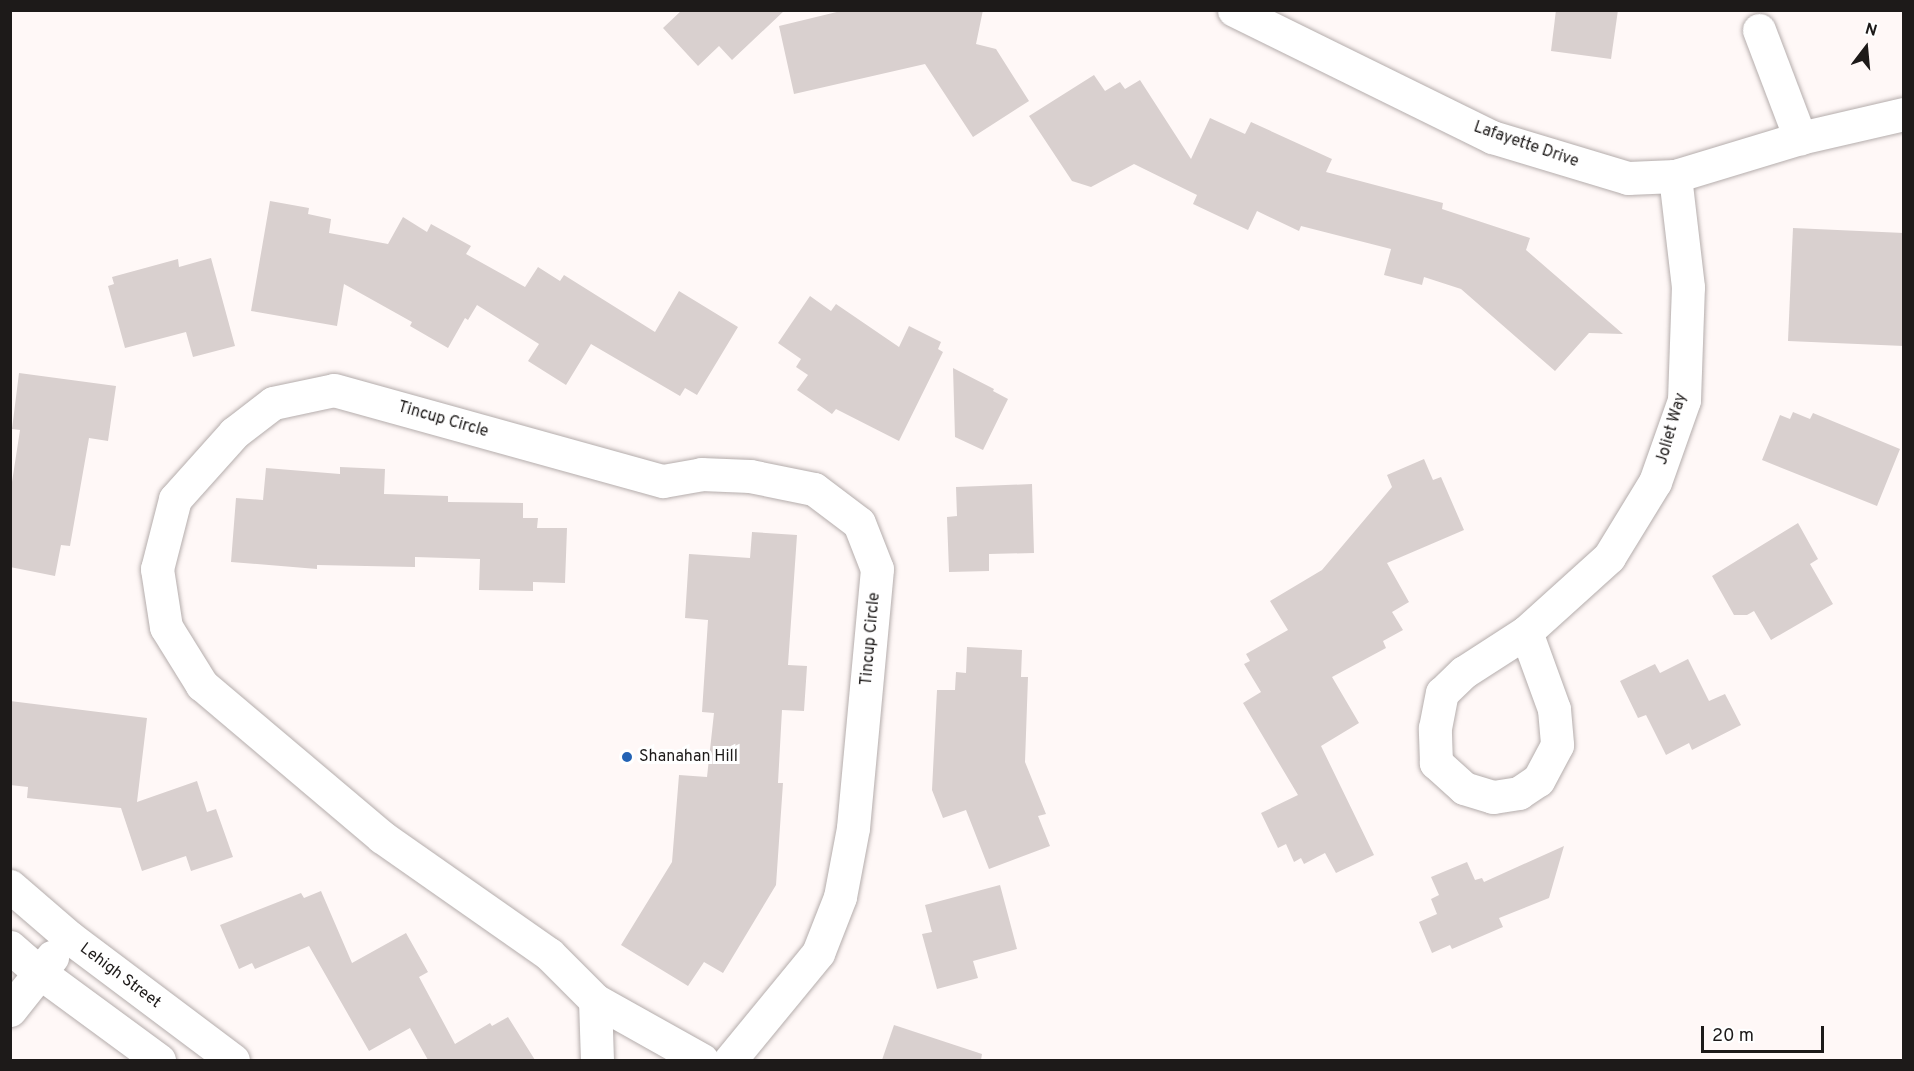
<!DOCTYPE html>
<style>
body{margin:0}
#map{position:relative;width:1914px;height:1071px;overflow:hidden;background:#fff8f7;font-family:Overpass,sans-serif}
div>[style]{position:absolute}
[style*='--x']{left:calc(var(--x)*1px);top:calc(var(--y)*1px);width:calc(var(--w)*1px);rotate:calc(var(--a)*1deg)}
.building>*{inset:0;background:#d9d0cf}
.roads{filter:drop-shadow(0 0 2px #b5adac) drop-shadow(0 0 2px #b5adac)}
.minor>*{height:33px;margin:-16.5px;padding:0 16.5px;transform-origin:16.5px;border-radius:16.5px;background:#fff}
.dots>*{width:16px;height:16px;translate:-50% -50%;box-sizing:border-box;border:3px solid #fff;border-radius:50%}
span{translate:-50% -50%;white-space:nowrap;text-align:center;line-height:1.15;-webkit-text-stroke:6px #fff;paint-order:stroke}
.street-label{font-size:16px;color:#1d1a19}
.poi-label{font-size:16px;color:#1d1a19}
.left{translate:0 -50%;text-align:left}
.frame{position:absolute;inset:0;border:12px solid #1d1a19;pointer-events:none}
.north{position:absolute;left:1836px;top:18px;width:60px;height:60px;-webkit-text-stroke:4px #fff;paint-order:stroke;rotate:16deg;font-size:16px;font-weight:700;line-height:24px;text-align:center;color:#1d1a19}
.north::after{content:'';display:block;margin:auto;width:21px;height:27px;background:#1d1a19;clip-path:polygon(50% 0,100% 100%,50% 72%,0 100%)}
.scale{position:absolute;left:1701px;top:1026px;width:123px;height:27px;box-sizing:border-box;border:3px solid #1d1a19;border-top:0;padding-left:8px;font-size:18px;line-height:21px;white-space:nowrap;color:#1d1a19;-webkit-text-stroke:4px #fff;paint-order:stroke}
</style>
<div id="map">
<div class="building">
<div style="clip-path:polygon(682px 10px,785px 10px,732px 60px,719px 46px,698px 66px,663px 28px)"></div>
<div style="clip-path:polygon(845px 10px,983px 10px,976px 44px,996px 49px,1029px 101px,973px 137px,925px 64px,794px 94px,779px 26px)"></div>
<div style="clip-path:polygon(1556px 10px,1618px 10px,1611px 59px,1551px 51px)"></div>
<div style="clip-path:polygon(1094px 75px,1105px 91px,1120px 82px,1125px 89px,1140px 80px,1191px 159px,1210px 118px,1245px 134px,1251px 122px,1332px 159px,1326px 172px,1443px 203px,1442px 209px,1530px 238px,1526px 250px,1623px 334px,1589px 333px,1555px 371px,1461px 289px,1424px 277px,1422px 285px,1384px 275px,1391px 249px,1301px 226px,1299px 231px,1257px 211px,1248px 230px,1193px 204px,1197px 195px,1134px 164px,1091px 187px,1072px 181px,1029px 116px)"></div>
<div style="clip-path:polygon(270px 201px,309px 208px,308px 214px,331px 219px,329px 233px,388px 244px,403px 217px,427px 232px,431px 224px,471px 246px,466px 254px,525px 287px,538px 267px,560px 281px,564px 275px,655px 332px,679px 291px,738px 327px,697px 395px,685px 388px,680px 396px,591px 344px,566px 385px,528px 361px,539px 344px,477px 305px,468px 320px,465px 318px,448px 348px,410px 326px,412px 322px,344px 284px,337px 326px,251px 311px)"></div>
<div style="clip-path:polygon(1793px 228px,1904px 233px,1904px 346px,1788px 341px)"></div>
<div style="clip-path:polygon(211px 258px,235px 346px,193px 357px,186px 332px,125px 348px,108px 286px,114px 284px,112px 277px,178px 259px,179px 267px)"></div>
<div style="clip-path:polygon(810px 296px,831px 311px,836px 304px,899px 347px,909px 326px,941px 342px,938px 349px,943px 352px,899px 441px,836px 409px,832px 414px,797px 390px,808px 375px,796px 367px,801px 359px,778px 343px)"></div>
<div style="clip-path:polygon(953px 368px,994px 389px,993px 391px,1008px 399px,983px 450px,955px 437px)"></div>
<div style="clip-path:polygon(19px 373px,116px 386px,108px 441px,89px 438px,70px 546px,61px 545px,55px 576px,10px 567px,10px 495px,20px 430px,12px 429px)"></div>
<div style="clip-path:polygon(1793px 412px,1810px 419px,1813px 413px,1900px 449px,1877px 506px,1762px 460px,1780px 415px,1790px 419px)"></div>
<div style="clip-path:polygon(1424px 459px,1433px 480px,1441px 477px,1464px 530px,1387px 563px,1409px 602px,1392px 612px,1403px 630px,1383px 641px,1386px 648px,1332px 677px,1359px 723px,1321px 746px,1374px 855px,1336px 873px,1325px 853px,1304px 864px,1301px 858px,1294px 862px,1286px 844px,1278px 848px,1261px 813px,1298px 795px,1243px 703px,1261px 692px,1244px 664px,1250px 661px,1246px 654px,1288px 630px,1270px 601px,1322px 570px,1392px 487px,1387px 475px)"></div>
<div style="clip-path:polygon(340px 467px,385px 469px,384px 494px,448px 496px,448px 502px,523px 503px,523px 518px,538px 518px,537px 528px,567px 528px,565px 583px,533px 582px,533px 591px,479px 590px,480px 559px,415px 557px,415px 567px,317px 565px,317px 569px,231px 562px,236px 498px,263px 500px,266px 468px,340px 474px)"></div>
<div style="clip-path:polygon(1032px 484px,1034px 553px,989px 554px,989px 571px,949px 572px,947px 517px,957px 516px,956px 487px)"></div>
<div style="clip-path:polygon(1798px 523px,1818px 559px,1810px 564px,1833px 604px,1771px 640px,1754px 611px,1747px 615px,1734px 615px,1712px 576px)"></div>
<div style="clip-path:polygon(752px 532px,797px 535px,788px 665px,807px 666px,804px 711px,782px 710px,778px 783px,783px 783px,776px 885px,723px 973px,704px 962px,688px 986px,621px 945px,672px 862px,679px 775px,707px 777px,714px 713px,702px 712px,708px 620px,685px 618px,689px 554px,750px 558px)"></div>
<div style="clip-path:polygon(967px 647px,1022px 650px,1021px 677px,1028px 677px,1025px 762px,1046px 814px,1038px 816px,1050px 846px,989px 869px,966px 810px,943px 818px,932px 790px,937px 690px,955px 690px,956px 672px,966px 673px)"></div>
<div style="clip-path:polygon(1688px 659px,1709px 701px,1725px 694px,1741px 725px,1692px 750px,1689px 743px,1666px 755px,1646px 715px,1638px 718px,1620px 681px,1655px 664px,1660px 673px)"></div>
<div style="clip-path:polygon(10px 701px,147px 718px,137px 802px,197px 781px,207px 812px,216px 809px,233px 857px,191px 871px,186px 856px,142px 871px,121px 808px,27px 798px,28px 787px,10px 785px)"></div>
<div style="clip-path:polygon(1564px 846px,1549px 898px,1499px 918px,1503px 927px,1452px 949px,1450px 945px,1432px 953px,1419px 922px,1437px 914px,1431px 899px,1439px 895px,1431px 877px,1467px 862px,1475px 880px,1482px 878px,1484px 882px)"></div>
<div style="clip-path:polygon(1000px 885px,1017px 949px,973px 961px,978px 978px,937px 989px,922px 934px,932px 932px,925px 905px)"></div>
<div style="clip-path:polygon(321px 891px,352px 963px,406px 933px,428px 972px,419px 977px,455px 1044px,490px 1023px,492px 1026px,508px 1017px,535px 1060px,428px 1060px,410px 1028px,369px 1051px,309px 946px,255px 969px,252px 963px,239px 969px,220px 925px,301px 893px,304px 898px)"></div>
<div style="clip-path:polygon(894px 1025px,982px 1054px,981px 1060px,882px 1060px)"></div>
</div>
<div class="roads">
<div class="minor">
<div style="--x:1234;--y:10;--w:288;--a:26.2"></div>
<div style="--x:1492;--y:137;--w:142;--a:16.8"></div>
<div style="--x:1628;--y:178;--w:47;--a:-2.4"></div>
<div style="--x:1675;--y:176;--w:131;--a:-16.9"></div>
<div style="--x:1800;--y:138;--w:107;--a:-13"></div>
<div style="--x:1759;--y:30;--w:116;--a:69.2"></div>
<div style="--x:1526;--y:632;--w:112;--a:-42.1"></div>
<div style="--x:1609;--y:557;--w:88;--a:-58.5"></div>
<div style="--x:1655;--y:482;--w:87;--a:-70.5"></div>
<div style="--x:1684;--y:400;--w:113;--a:-88"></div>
<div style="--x:1688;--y:287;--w:112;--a:-96.7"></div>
<div style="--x:1526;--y:632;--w:82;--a:70"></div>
<div style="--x:1554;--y:709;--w:36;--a:85"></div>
<div style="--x:1557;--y:745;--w:40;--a:118"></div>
<div style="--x:1538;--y:780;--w:23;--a:146"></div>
<div style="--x:1519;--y:793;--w:26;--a:171"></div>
<div style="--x:1493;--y:797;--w:30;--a:-163"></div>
<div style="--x:1464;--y:788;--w:38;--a:-138"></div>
<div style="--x:1436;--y:763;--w:35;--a:-92"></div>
<div style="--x:1435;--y:728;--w:36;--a:-79"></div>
<div style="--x:1442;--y:693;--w:30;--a:-44"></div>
<div style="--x:1464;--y:672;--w:74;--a:-32.8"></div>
<div style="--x:10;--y:886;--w:78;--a:40.8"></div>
<div style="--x:69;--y:937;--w:205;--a:36.9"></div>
<div style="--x:10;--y:947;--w:38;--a:41"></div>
<div style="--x:39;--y:972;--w:149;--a:36.3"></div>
<div style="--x:595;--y:1000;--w:60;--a:88.1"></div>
<div style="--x:10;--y:1010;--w:68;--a:-51.6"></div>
<div style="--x:702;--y:1060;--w:123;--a:-150.7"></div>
<div style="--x:595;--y:1000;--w:65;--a:-135"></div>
<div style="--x:549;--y:954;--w:204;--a:-145"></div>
<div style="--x:382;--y:837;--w:236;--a:-139.8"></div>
<div style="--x:202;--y:685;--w:68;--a:-121.8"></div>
<div style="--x:166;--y:627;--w:59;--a:-98.8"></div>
<div style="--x:157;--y:569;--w:72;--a:-75.6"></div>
<div style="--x:175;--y:499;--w:89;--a:-48.2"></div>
<div style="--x:234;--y:433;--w:49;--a:-37.6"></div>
<div style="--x:273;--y:403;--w:62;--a:-12"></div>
<div style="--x:334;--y:390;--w:341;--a:15.5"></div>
<div style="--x:663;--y:481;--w:39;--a:-10"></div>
<div style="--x:701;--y:474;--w:49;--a:2.3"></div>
<div style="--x:750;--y:476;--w:65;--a:11.5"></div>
<div style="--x:814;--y:489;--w:56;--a:37.1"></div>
<div style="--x:859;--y:523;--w:49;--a:68.6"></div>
<div style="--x:877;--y:569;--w:260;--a:95.3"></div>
<div style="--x:853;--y:828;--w:70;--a:100.7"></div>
<div style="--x:840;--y:897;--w:60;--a:111.4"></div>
<div style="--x:818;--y:953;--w:139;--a:129.4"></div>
</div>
</div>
<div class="dots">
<div style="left:627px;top:757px;background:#2362b4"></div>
</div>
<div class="street-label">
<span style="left:1526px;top:145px;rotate:19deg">Lafayette Drive</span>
<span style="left:443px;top:420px;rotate:16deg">Tincup Circle</span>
<span style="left:1672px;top:429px;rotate:-74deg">Joliet Way</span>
<span style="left:871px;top:639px;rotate:-85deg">Tincup Circle</span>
<span style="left:120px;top:976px;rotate:37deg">Lehigh Street</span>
</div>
<div class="poi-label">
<span class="left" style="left:639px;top:757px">Shanahan Hill</span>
</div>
<div class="frame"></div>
<div class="north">N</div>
<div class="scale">20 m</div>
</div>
